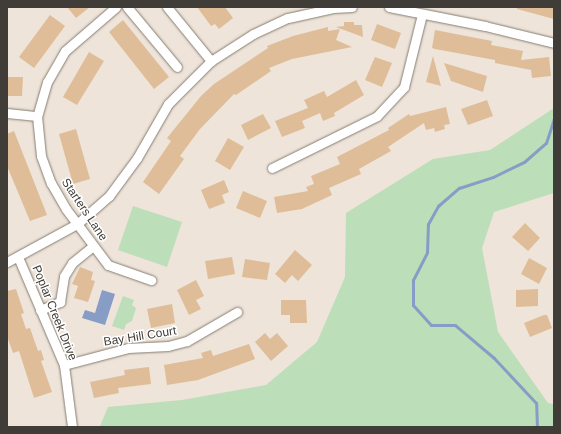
<!DOCTYPE html>
<style>
body{margin:0}
#map{position:relative;width:561px;height:434px;overflow:hidden;background:#eee4d9;font-family:Arial,sans-serif}
div>[style]{position:absolute}
[style*='--x']{left:calc(var(--x)*1px);top:calc(var(--y)*1px);width:calc(var(--w)*1px);rotate:calc(var(--a)*1deg)}
.green>*{inset:0;background:#bcdeb8}
.water>*{inset:0;background:#889dc5}
.stream>*{height:3px;margin:-1.5px;padding:0 1.5px;transform-origin:1.5px;border-radius:1.5px;background:#889dc5}
.building>*{inset:0;background:#dfbd98}
.roads{filter:drop-shadow(0 0 1px #857c72) drop-shadow(0 0 1px #857c72)}
.street>*{height:9px;margin:-4.5px;padding:0 4.5px;transform-origin:4.5px;border-radius:4.5px;background:#fff}
span{translate:-50% -50%;white-space:nowrap;text-align:center;line-height:1.15;-webkit-text-stroke:3px #fff;paint-order:stroke}
.street-label{font-size:12px;color:#403c37}
.frame{position:absolute;inset:0;border:8px solid #403c37;pointer-events:none}
</style>
<div id="map">
<div class="green">
<div style="clip-path:polygon(554px 108px,554px 193px,494px 212px,482px 248px,498px 332px,548px 403px,554px 404px,554px 427px,100px 426px,108px 407px,182px 400px,266px 385px,317px 342px,345px 277px,346px 213px,433px 159px,490px 150px)"></div>
<div style="clip-path:polygon(133px 206px,182px 222px,167px 267px,118px 250px)"></div>
<div style="clip-path:polygon(123px 296px,134px 300px,132px 305px,136px 308px,132px 321px,126px 324px,124px 330px,112px 326px)"></div>
</div>
<div class="water">
<div style="clip-path:polygon(102px 290px,115px 294px,105px 325px,82px 318px,85px 310px,95px 313px)"></div>
</div>
<div class="stream">
<div style="--x:537;--y:427;--w:24;--a:-92"></div>
<div style="--x:536;--y:403;--w:62;--a:-133"></div>
<div style="--x:494;--y:358;--w:51;--a:-139.8"></div>
<div style="--x:455;--y:325;--w:24;--a:180"></div>
<div style="--x:431;--y:325;--w:27;--a:-132"></div>
<div style="--x:413;--y:305;--w:25;--a:-90"></div>
<div style="--x:413;--y:280;--w:31;--a:-63"></div>
<div style="--x:427;--y:252;--w:28;--a:-88"></div>
<div style="--x:428;--y:224;--w:21;--a:-61"></div>
<div style="--x:438;--y:206;--w:28;--a:-41"></div>
<div style="--x:459;--y:188;--w:36;--a:-18"></div>
<div style="--x:493;--y:177;--w:34;--a:-26"></div>
<div style="--x:524;--y:162;--w:29;--a:-41"></div>
<div style="--x:546;--y:143;--w:25;--a:-72"></div>
</div>
<div class="building">
<div style="clip-path:polygon(67px 7px,90px 7px,76px 18px)"></div>
<div style="clip-path:polygon(197px 7px,225px 7px,233px 18px,219px 29px,215px 24px,211px 26px)"></div>
<div style="clip-path:polygon(517px 7px,554px 7px,554px 19px,517px 9px)"></div>
<div style="clip-path:polygon(50px 15px,65px 26px,34px 68px,19px 57px)"></div>
<div style="clip-path:polygon(123px 20px,169px 77px,154px 89px,109px 32px)"></div>
<div style="clip-path:polygon(344px 22px,354px 22px,354px 25px,362px 25px,363px 37px,336px 27px,344px 26px)"></div>
<div style="clip-path:polygon(377px 24px,401px 33px,395px 49px,371px 40px)"></div>
<div style="clip-path:polygon(328px 27px,328px 31px,340px 29px,336px 40px,352px 47px,292px 59px,269px 68px,271px 71px,236px 95px,234px 94px,200px 129px,180px 156px,184px 159px,159px 194px,143px 182px,171px 141px,167px 138px,201px 96px,214px 84px,268px 48px,267px 46px,293px 36px)"></div>
<div style="clip-path:polygon(435px 30px,492px 41px,491px 45px,523px 51px,521px 60px,549px 57px,551px 76px,532px 78px,531px 70px,495px 63px,495px 60px,435px 49px,432px 48px)"></div>
<div style="clip-path:polygon(89px 52px,104px 61px,77px 105px,63px 97px)"></div>
<div style="clip-path:polygon(433px 56px,441px 86px,426px 82px)"></div>
<div style="clip-path:polygon(375px 57px,392px 63px,382px 87px,365px 80px)"></div>
<div style="clip-path:polygon(444px 63px,487px 76px,483px 92px,451px 81px)"></div>
<div style="clip-path:polygon(7px 77px,23px 77px,22px 96px,7px 96px)"></div>
<div style="clip-path:polygon(356px 80px,364px 95px,334px 113px,335px 116px,323px 121px,320px 113px,302px 121px,305px 128px,282px 137px,275px 121px,308px 108px,304px 100px,324px 91px,327px 97px)"></div>
<div style="clip-path:polygon(487px 100px,493px 116px,468px 125px,461px 109px)"></div>
<div style="clip-path:polygon(446px 107px,450px 124px,444px 125px,445px 129px,435px 132px,434px 128px,426px 130px,424px 123px,388px 147px,391px 151px,359px 169px,361px 174px,329px 188px,332px 195px,302px 209px,277px 213px,274px 197px,308px 191px,306px 187px,314px 184px,311px 176px,340px 164px,337px 157px,389px 130px,388px 128px,409px 114px,410px 116px)"></div>
<div style="clip-path:polygon(263px 114px,271px 128px,248px 140px,241px 125px)"></div>
<div style="clip-path:polygon(76px 129px,90px 179px,73px 184px,59px 134px)"></div>
<div style="clip-path:polygon(14px 131px,47px 215px,30px 221px,7px 166px,7px 134px)"></div>
<div style="clip-path:polygon(228px 138px,244px 147px,230px 170px,215px 161px)"></div>
<div style="clip-path:polygon(224px 180px,229px 192px,222px 195px,225px 203px,209px 209px,201px 190px)"></div>
<div style="clip-path:polygon(243px 191px,267px 201px,260px 218px,236px 208px)"></div>
<div style="clip-path:polygon(525px 223px,540px 238px,528px 251px,512px 237px)"></div>
<div style="clip-path:polygon(295px 250px,312px 265px,298px 281px,292px 275px,285px 283px,275px 274px)"></div>
<div style="clip-path:polygon(232px 257px,235px 274px,208px 279px,205px 261px)"></div>
<div style="clip-path:polygon(529px 258px,547px 268px,539px 284px,521px 274px)"></div>
<div style="clip-path:polygon(245px 259px,270px 263px,267px 280px,242px 277px)"></div>
<div style="clip-path:polygon(80px 267px,93px 272px,91px 280px,95px 281px,88px 302px,74px 298px,78px 286px,72px 284px)"></div>
<div style="clip-path:polygon(196px 280px,204px 296px,196px 300px,201px 309px,189px 315px,177px 290px)"></div>
<div style="clip-path:polygon(16px 289px,24px 313px,21px 314px,26px 329px,30px 328px,38px 351px,41px 350px,44px 360px,41px 361px,52px 392px,34px 398px,19px 351px,13px 353px,7px 336px,7px 291px)"></div>
<div style="clip-path:polygon(538px 289px,538px 306px,516px 307px,516px 290px)"></div>
<div style="clip-path:polygon(281px 300px,306px 300px,307px 323px,290px 323px,290px 315px,281px 315px)"></div>
<div style="clip-path:polygon(172px 304px,175px 323px,151px 328px,147px 309px)"></div>
<div style="clip-path:polygon(544px 315px,547px 315px,552px 328px,530px 337px,524px 323px)"></div>
<div style="clip-path:polygon(265px 333px,270px 339px,277px 333px,288px 346px,271px 361px,255px 342px)"></div>
<div style="clip-path:polygon(249px 344px,255px 359px,198px 380px,167px 385px,164px 365px,203px 358px,201px 353px,211px 350px,213px 356px)"></div>
<div style="clip-path:polygon(149px 367px,151px 384px,118px 388px,119px 393px,94px 398px,90px 382px,125px 375px,124px 370px)"></div>
</div>
<div class="roads">
<div class="street">
<div style="--x:116;--y:7;--w:67;--a:139.2"></div>
<div style="--x:65;--y:51;--w:36;--a:120"></div>
<div style="--x:47;--y:82;--w:35;--a:106"></div>
<div style="--x:37;--y:116;--w:40;--a:84.3"></div>
<div style="--x:41;--y:156;--w:29;--a:70"></div>
<div style="--x:51;--y:183;--w:30;--a:60"></div>
<div style="--x:66;--y:209;--w:70;--a:53.1"></div>
<div style="--x:108;--y:265;--w:46;--a:19.2"></div>
<div style="--x:127;--y:7;--w:78;--a:50.2"></div>
<div style="--x:167;--y:7;--w:70;--a:50.8"></div>
<div style="--x:389;--y:7;--w:98;--a:11.2"></div>
<div style="--x:485;--y:26;--w:71;--a:13.8"></div>
<div style="--x:7;--y:113;--w:30;--a:6"></div>
<div style="--x:272;--y:168;--w:117;--a:-26.3"></div>
<div style="--x:377;--y:116;--w:40;--a:-47"></div>
<div style="--x:404;--y:87;--w:75;--a:-76.1"></div>
<div style="--x:18;--y:257;--w:117;--a:66.9"></div>
<div style="--x:64;--y:365;--w:63;--a:82.6"></div>
<div style="--x:7;--y:262;--w:80;--a:-28.5"></div>
<div style="--x:77;--y:224;--w:43;--a:-41.2"></div>
<div style="--x:109;--y:196;--w:47;--a:-53.6"></div>
<div style="--x:137;--y:158;--w:62;--a:-60.1"></div>
<div style="--x:168;--y:104;--w:61;--a:-45"></div>
<div style="--x:211;--y:61;--w:50;--a:-32.7"></div>
<div style="--x:253;--y:34;--w:38;--a:-25"></div>
<div style="--x:288;--y:18;--w:46;--a:-12.5"></div>
<div style="--x:333;--y:8;--w:19;--a:-3"></div>
<div style="--x:40;--y:310;--w:22;--a:-22"></div>
<div style="--x:60;--y:302;--w:26;--a:-81"></div>
<div style="--x:64;--y:276;--w:15;--a:-58"></div>
<div style="--x:72;--y:263;--w:27;--a:-39"></div>
<div style="--x:64;--y:365;--w:66;--a:-14.9"></div>
<div style="--x:128;--y:348;--w:40;--a:-2.9"></div>
<div style="--x:168;--y:346;--w:20;--a:-15"></div>
<div style="--x:187;--y:341;--w:58;--a:-30.1"></div>
</div>
</div>
<div class="street-label">
<span style="left:84px;top:210px;rotate:56deg">Starters Lane</span>
<span style="left:54px;top:313px;rotate:68deg">Poplar Creek Drive</span>
<span style="left:140px;top:337px;rotate:-9deg">Bay Hill Court</span>
</div>
<div class="frame"></div>
</div>
